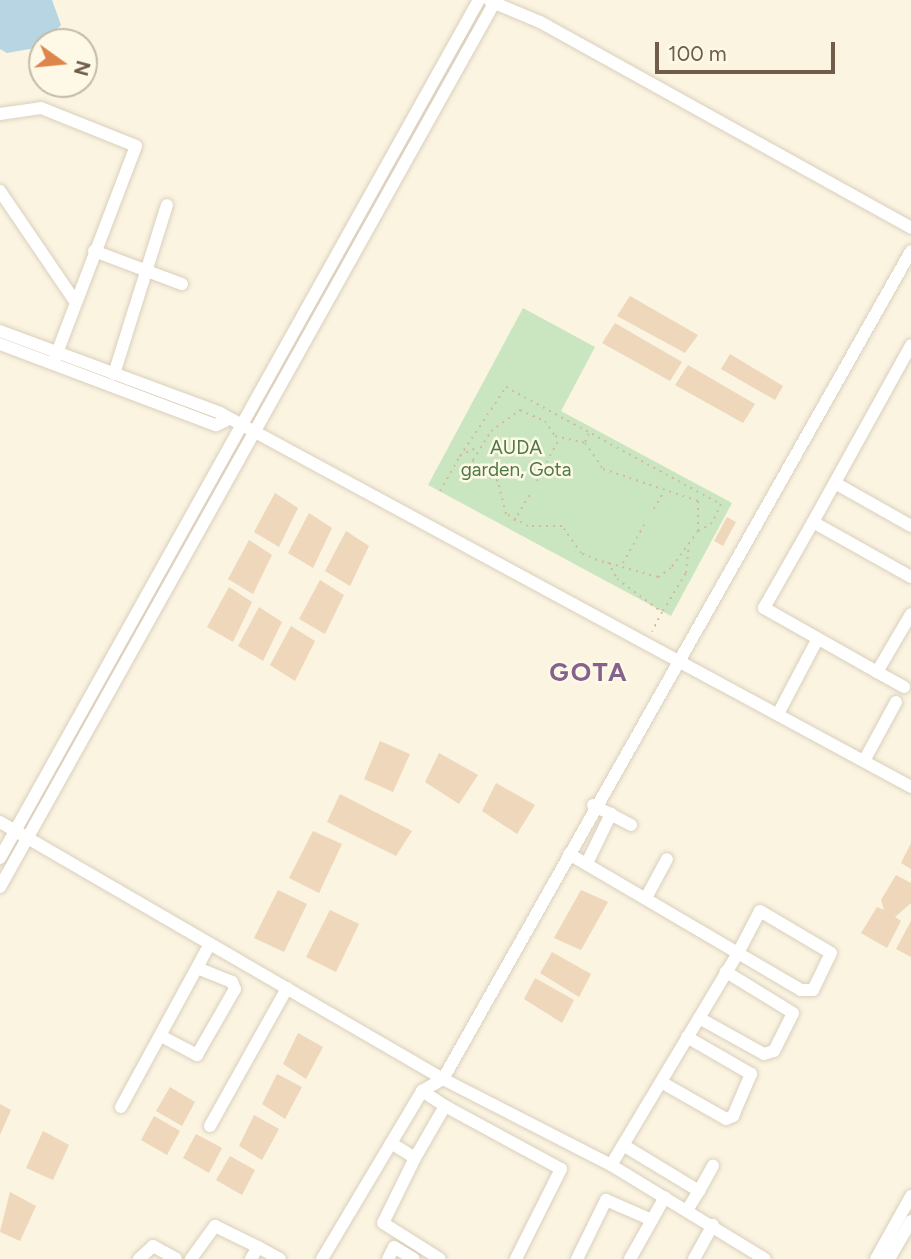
<!DOCTYPE html>
<style>
body{margin:0}
#map{position:relative;width:911px;height:1259px;overflow:hidden;background:#faf4e1;font-family:Figtree,sans-serif}
div>[style]{position:absolute}
[style*='--x']{left:calc(var(--x)*1px);top:calc(var(--y)*1px);width:calc(var(--w)*1px);rotate:calc(var(--a)*1deg)}
.green>*{inset:0;background:#cae6c1}
.water>*{inset:0;background:#b7d5e2}
.building>*{inset:0;background:#eed7ba}
.path>*{height:2px;margin-top:-1px;transform-origin:0;background:repeating-linear-gradient(90deg,#d2bb9e 0 2px,transparent 0 7px)}
.roads{filter:drop-shadow(0 0 2px #dacfbc) drop-shadow(0 0 2px #dacfbc)}
.minor>*{height:12px;margin:-6px;padding:0 6px;transform-origin:6px;border-radius:6px;background:#fff}
span{translate:-50% -50%;white-space:nowrap;text-align:center;line-height:1.15;-webkit-text-stroke:5px #fef8e6;paint-order:stroke}
.park-label{font-size:19px;color:#4d7a45}
.district-label{font-size:26px;color:#85628c;font-weight:700;letter-spacing:2px}
.north{position:absolute;left:28px;top:28px;width:70px;height:70px;box-sizing:border-box;background:#fef8e6;border:2px solid #c5baa8;border-radius:50%;rotate:105deg;font-size:19px;font-weight:700;line-height:28px;text-align:center;color:#6f5d4a}
.north::after{content:'';display:block;margin:auto;width:24px;height:32px;background:#dd854d;clip-path:polygon(50% 0,100% 100%,50% 72%,0 100%)}
.scale{position:absolute;left:655px;top:42px;width:180px;height:32px;box-sizing:border-box;border:4px solid #6f5d4a;border-top:0;padding-left:9px;font-size:21px;line-height:24px;white-space:nowrap;color:#6f5d4a;-webkit-text-stroke:5px #fef8e6;paint-order:stroke}
</style>
<div id="map">
<div class="green">
<div style="clip-path:polygon(523px 308px,595px 347px,561px 411px,732px 503px,671px 616px,428px 485px)"></div>
</div>
<div class="water">
<div style="clip-path:polygon(0 0,52px 0,61px 25px,41px 47px,7px 53px,0 49px)"></div>
</div>
<div class="building">
<div style="clip-path:polygon(630px 296px,698px 335px,685px 353px,617px 316px)"></div>
<div style="clip-path:polygon(615px 323px,682px 362px,670px 381px,602px 343px)"></div>
<div style="clip-path:polygon(730px 354px,783px 386px,775px 400px,721px 369px)"></div>
<div style="clip-path:polygon(688px 365px,755px 404px,743px 423px,675px 385px)"></div>
<div style="clip-path:polygon(275px 493px,298px 508px,279px 547px,254px 532px)"></div>
<div style="clip-path:polygon(309px 513px,332px 528px,313px 568px,288px 553px)"></div>
<div style="clip-path:polygon(727px 517px,736px 522px,723px 546px,714px 541px)"></div>
<div style="clip-path:polygon(346px 531px,369px 546px,350px 586px,325px 571px)"></div>
<div style="clip-path:polygon(249px 540px,272px 555px,253px 594px,228px 579px)"></div>
<div style="clip-path:polygon(320px 580px,344px 595px,325px 634px,299px 619px)"></div>
<div style="clip-path:polygon(229px 587px,252px 602px,233px 642px,207px 627px)"></div>
<div style="clip-path:polygon(259px 607px,282px 622px,263px 661px,238px 646px)"></div>
<div style="clip-path:polygon(291px 626px,315px 641px,295px 681px,270px 665px)"></div>
<div style="clip-path:polygon(380px 741px,410px 754px,393px 792px,364px 779px)"></div>
<div style="clip-path:polygon(439px 753px,478px 775px,459px 804px,425px 782px)"></div>
<div style="clip-path:polygon(496px 783px,535px 805px,517px 834px,482px 811px)"></div>
<div style="clip-path:polygon(340px 794px,412px 831px,396px 856px,327px 822px)"></div>
<div style="clip-path:polygon(313px 831px,342px 844px,319px 893px,289px 878px)"></div>
<div style="clip-path:polygon(911px 843px,911px 869px,901px 863px)"></div>
<div style="clip-path:polygon(896px 875px,911px 883px,911px 903px,895px 917px,901px 921px,887px 948px,861px 933px,877px 907px,884px 910px,881px 900px)"></div>
<div style="clip-path:polygon(278px 890px,307px 904px,284px 952px,254px 938px)"></div>
<div style="clip-path:polygon(581px 890px,608px 902px,581px 950px,554px 938px)"></div>
<div style="clip-path:polygon(330px 910px,359px 924px,336px 972px,306px 957px)"></div>
<div style="clip-path:polygon(911px 921px,911px 957px,896px 949px)"></div>
<div style="clip-path:polygon(552px 952px,591px 974px,579px 997px,540px 973px)"></div>
<div style="clip-path:polygon(535px 978px,574px 1000px,562px 1023px,524px 999px)"></div>
<div style="clip-path:polygon(298px 1033px,323px 1047px,306px 1079px,283px 1064px)"></div>
<div style="clip-path:polygon(277px 1074px,302px 1087px,285px 1119px,262px 1104px)"></div>
<div style="clip-path:polygon(170px 1087px,195px 1102px,182px 1126px,156px 1111px)"></div>
<div style="clip-path:polygon(0 1104px,11px 1110px,0 1135px)"></div>
<div style="clip-path:polygon(254px 1115px,279px 1129px,262px 1160px,239px 1146px)"></div>
<div style="clip-path:polygon(154px 1116px,180px 1131px,167px 1155px,141px 1140px)"></div>
<div style="clip-path:polygon(43px 1131px,69px 1145px,53px 1180px,26px 1168px)"></div>
<div style="clip-path:polygon(196px 1134px,222px 1148px,209px 1173px,183px 1158px)"></div>
<div style="clip-path:polygon(230px 1156px,255px 1170px,242px 1195px,216px 1180px)"></div>
<div style="clip-path:polygon(10px 1192px,36px 1206px,20px 1241px,0 1232px)"></div>
</div>
<div class="path">
<div style="--x:520;--y:410;--w:27;--a:24"></div>
<div style="--x:545;--y:421;--w:18;--a:56"></div>
<div style="--x:555;--y:436;--w:31;--a:13"></div>
<div style="--x:585;--y:443;--w:32;--a:55"></div>
<div style="--x:603;--y:469;--w:100;--a:18.6"></div>
<div style="--x:698;--y:501;--w:30;--a:90"></div>
<div style="--x:698;--y:531;--w:46;--a:126.1"></div>
<div style="--x:671;--y:568;--w:16;--a:145"></div>
<div style="--x:658;--y:577;--w:63;--a:-164.4"></div>
<div style="--x:597;--y:560;--w:17;--a:-156"></div>
<div style="--x:581;--y:553;--w:33;--a:-125"></div>
<div style="--x:562;--y:526;--w:34;--a:180"></div>
<div style="--x:528;--y:526;--w:25;--a:-151"></div>
<div style="--x:506;--y:514;--w:34;--a:-104"></div>
<div style="--x:498;--y:481;--w:29;--a:-155"></div>
<div style="--x:472;--y:469;--w:9;--a:-84"></div>
<div style="--x:473;--y:460;--w:34;--a:-58"></div>
<div style="--x:491;--y:431;--w:36;--a:-36"></div>
<div style="--x:585;--y:442;--w:12;--a:-66"></div>
<div style="--x:460;--y:456;--w:83;--a:-56.3"></div>
<div style="--x:506;--y:387;--w:245;--a:28.6"></div>
<div style="--x:721;--y:504;--w:21;--a:115"></div>
<div style="--x:712;--y:523;--w:15;--a:148"></div>
<div style="--x:537;--y:481;--w:47;--a:-62.4"></div>
<div style="--x:440;--y:491;--w:40;--a:-60.3"></div>
<div style="--x:460;--y:456;--w:20;--a:-27"></div>
<div style="--x:654;--y:509;--w:18;--a:-61"></div>
<div style="--x:514;--y:521;--w:31;--a:-59"></div>
<div style="--x:608;--y:562;--w:19;--a:62"></div>
<div style="--x:617;--y:579;--w:56;--a:36.3"></div>
<div style="--x:662;--y:612;--w:22;--a:117"></div>
<div style="--x:623;--y:563;--w:46;--a:-61.2"></div>
<div style="--x:663;--y:611;--w:44;--a:-58.8"></div>
<div style="--x:686;--y:573;--w:27;--a:-84"></div>
</div>
<div class="roads">
<div class="minor">
<div style="--x:490;--y:1;--w:54;--a:22.8"></div>
<div style="--x:540;--y:22;--w:424;--a:29"></div>
<div style="--x:0;--y:114;--w:41;--a:-8.3"></div>
<div style="--x:41;--y:108;--w:102;--a:21.8"></div>
<div style="--x:136;--y:146;--w:232;--a:110.9"></div>
<div style="--x:0;--y:191;--w:132;--a:55.8"></div>
<div style="--x:94;--y:251;--w:94;--a:20.6"></div>
<div style="--x:0;--y:331;--w:235;--a:20.4"></div>
<div style="--x:220;--y:413;--w:786;--a:28.42"></div>
<div style="--x:0;--y:344;--w:231;--a:20.6"></div>
<div style="--x:216;--y:425;--w:10;--a:-24"></div>
<div style="--x:114;--y:374;--w:177;--a:-72.6"></div>
<div style="--x:835;--y:483;--w:87;--a:29.5"></div>
<div style="--x:813;--y:522;--w:202;--a:-61"></div>
<div style="--x:911;--y:577;--w:112;--a:-150.7"></div>
<div style="--x:813;--y:522;--w:99;--a:119.7"></div>
<div style="--x:764;--y:608;--w:130;--a:29.5"></div>
<div style="--x:877;--y:672;--w:67;--a:-59.6"></div>
<div style="--x:877;--y:672;--w:31;--a:29"></div>
<div style="--x:778;--y:714;--w:84;--a:-62.2"></div>
<div style="--x:864;--y:761;--w:67;--a:-61.5"></div>
<div style="--x:593;--y:805;--w:43;--a:27.8"></div>
<div style="--x:0;--y:822;--w:512;--a:30.12"></div>
<div style="--x:443;--y:1079;--w:189;--a:27.1"></div>
<div style="--x:611;--y:1165;--w:180;--a:31.4"></div>
<div style="--x:569;--y:854;--w:196;--a:30.4"></div>
<div style="--x:738;--y:953;--w:247;--a:120.9"></div>
<div style="--x:0;--y:858;--w:983;--a:-60.83"></div>
<div style="--x:587;--y:863;--w:55;--a:-63.9"></div>
<div style="--x:0;--y:887;--w:1016;--a:-60.79"></div>
<div style="--x:646;--y:898;--w:44;--a:-61.7"></div>
<div style="--x:760;--y:911;--w:82;--a:30.6"></div>
<div style="--x:831;--y:953;--w:41;--a:115.9"></div>
<div style="--x:813;--y:990;--w:12;--a:180"></div>
<div style="--x:801;--y:990;--w:73;--a:-149.6"></div>
<div style="--x:738;--y:953;--w:47;--a:-62.4"></div>
<div style="--x:699;--y:1018;--w:74;--a:29"></div>
<div style="--x:764;--y:1054;--w:10;--a:-17"></div>
<div style="--x:774;--y:1051;--w:42;--a:-63.4"></div>
<div style="--x:793;--y:1013;--w:79;--a:-148.5"></div>
<div style="--x:161;--y:1036;--w:41;--a:27.8"></div>
<div style="--x:197;--y:1055;--w:76;--a:-60.1"></div>
<div style="--x:235;--y:989;--w:8;--a:-113"></div>
<div style="--x:232;--y:982;--w:37;--a:-158"></div>
<div style="--x:661;--y:1082;--w:75;--a:29.6"></div>
<div style="--x:726;--y:1119;--w:8;--a:-23"></div>
<div style="--x:733;--y:1116;--w:46;--a:-66.8"></div>
<div style="--x:751;--y:1074;--w:74;--a:-150"></div>
<div style="--x:422;--y:1091;--w:27;--a:33"></div>
<div style="--x:121;--y:1107;--w:186;--a:-61.4"></div>
<div style="--x:210;--y:1126;--w:158;--a:-60.8"></div>
<div style="--x:391;--y:1143;--w:28;--a:32"></div>
<div style="--x:415;--y:1158;--w:72;--a:116.2"></div>
<div style="--x:383;--y:1223;--w:67;--a:32.3"></div>
<div style="--x:623;--y:1145;--w:89;--a:31.2"></div>
<div style="--x:699;--y:1191;--w:22;--a:122"></div>
<div style="--x:415;--y:1158;--w:60;--a:-60"></div>
<div style="--x:445;--y:1106;--w:132;--a:28.5"></div>
<div style="--x:561;--y:1169;--w:101;--a:116.6"></div>
<div style="--x:699;--y:1191;--w:29;--a:-61"></div>
<div style="--x:258;--y:1247;--w:25;--a:29"></div>
<div style="--x:139;--y:1259;--w:19;--a:-43"></div>
<div style="--x:153;--y:1246;--w:26;--a:29"></div>
<div style="--x:191;--y:1259;--w:41;--a:-54"></div>
<div style="--x:215;--y:1226;--w:48;--a:26"></div>
<div style="--x:258;--y:1247;--w:14;--a:120"></div>
<div style="--x:322;--y:1259;--w:196;--a:-59.2"></div>
<div style="--x:422;--y:1091;--w:24;--a:-30"></div>
<div style="--x:443;--y:1079;--w:951;--a:-60.52"></div>
<div style="--x:388;--y:1259;--w:13;--a:-63"></div>
<div style="--x:394;--y:1247;--w:23;--a:31"></div>
<div style="--x:577;--y:1259;--w:66;--a:-63.8"></div>
<div style="--x:606;--y:1200;--w:50;--a:23.5"></div>
<div style="--x:630;--y:1259;--w:71;--a:-60.6"></div>
<div style="--x:694;--y:1259;--w:39;--a:-61"></div>
<div style="--x:876;--y:1259;--w:72;--a:-60.9"></div>
<div style="--x:889;--y:1259;--w:44;--a:-59.9"></div>
</div>
</div>
<div class="park-label">
<span style="left:516px;top:459px">AUDA<br>garden, Gota</span>
</div>
<div class="district-label">
<span style="left:589px;top:673px">GOTA</span>
</div>
<div class="north">N</div>
<div class="scale">100 m</div>
</div>
